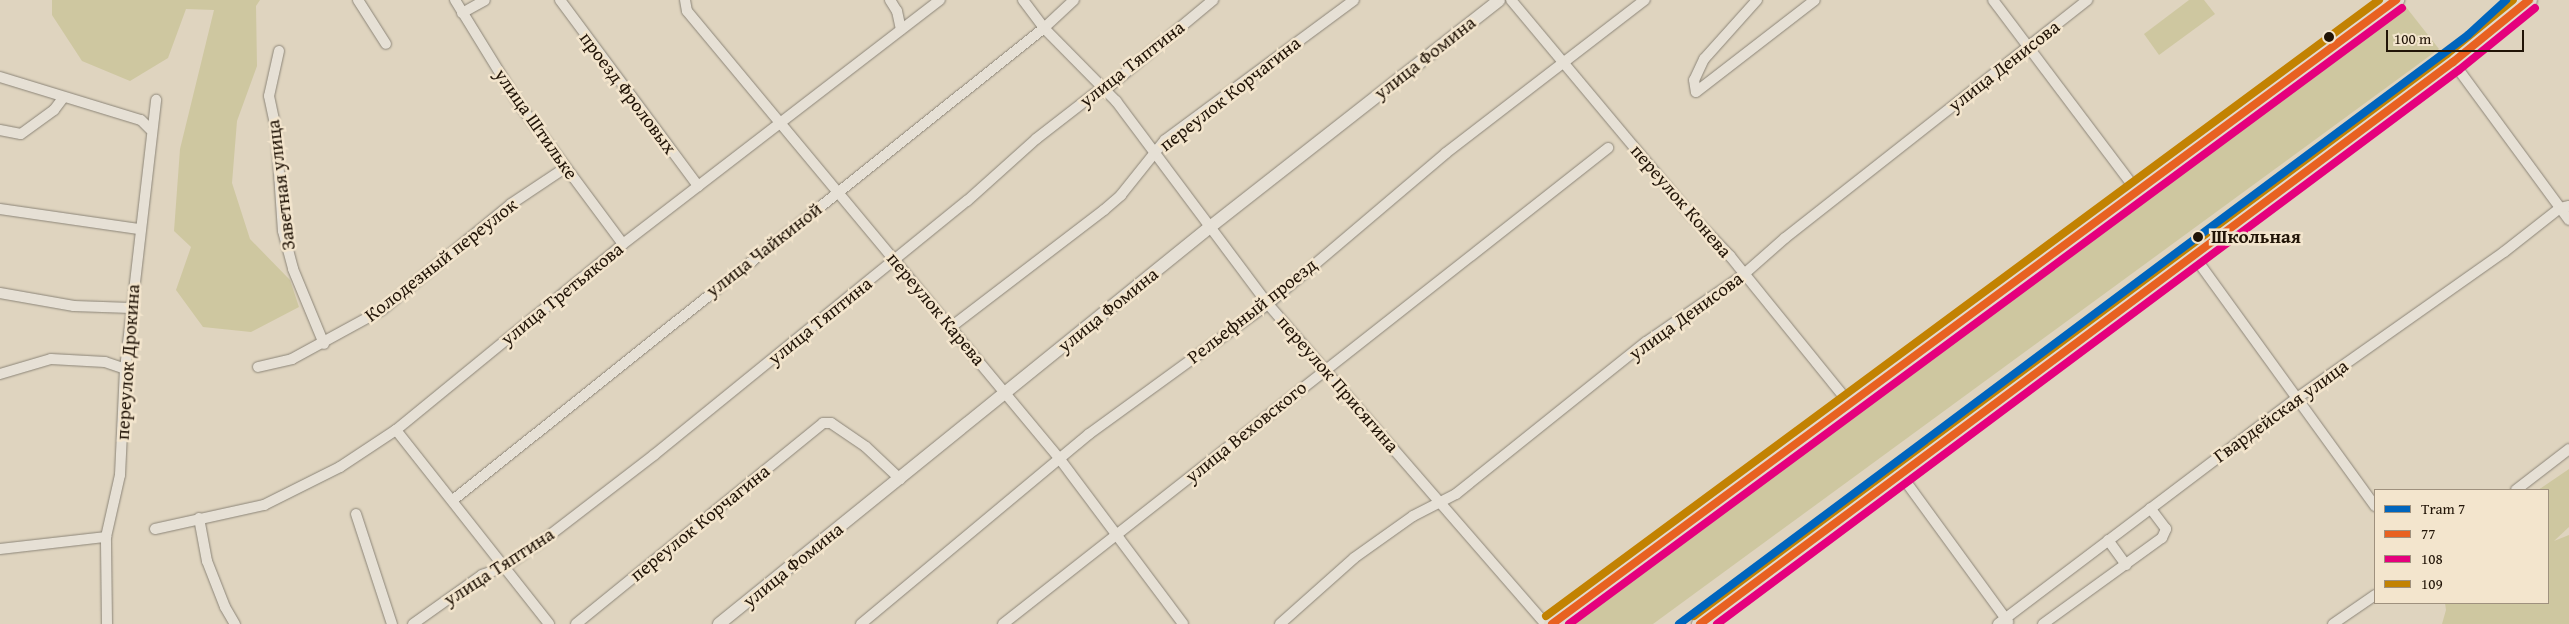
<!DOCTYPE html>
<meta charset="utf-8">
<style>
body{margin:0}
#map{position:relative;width:2569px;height:624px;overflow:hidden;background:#dfd4bf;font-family:"Gentium Book Plus",serif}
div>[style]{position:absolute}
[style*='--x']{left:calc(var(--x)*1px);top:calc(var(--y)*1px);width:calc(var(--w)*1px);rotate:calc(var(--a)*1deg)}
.green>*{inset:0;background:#cec7a0}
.roads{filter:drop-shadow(0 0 1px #8c8578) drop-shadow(0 0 1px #8c8578)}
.minor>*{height:10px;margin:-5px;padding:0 5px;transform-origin:5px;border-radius:5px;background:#e6e0d5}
.tertiary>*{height:12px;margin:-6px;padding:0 6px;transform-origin:6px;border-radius:6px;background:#e6e0d5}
.trunk>*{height:16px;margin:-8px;padding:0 8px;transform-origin:8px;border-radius:8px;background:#e1dace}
.bus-1>*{height:8px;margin:-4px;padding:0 4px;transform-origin:4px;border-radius:4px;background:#e86121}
.bus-2>*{height:8px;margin:-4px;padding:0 4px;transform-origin:4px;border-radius:4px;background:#e5007d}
.bus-3>*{height:8px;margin:-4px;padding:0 4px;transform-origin:4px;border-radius:4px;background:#c28202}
.tram-1>*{height:8px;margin:-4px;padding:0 4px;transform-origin:4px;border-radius:4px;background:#0065bd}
.dots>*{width:14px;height:14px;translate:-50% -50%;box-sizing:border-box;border:2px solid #f3e5cd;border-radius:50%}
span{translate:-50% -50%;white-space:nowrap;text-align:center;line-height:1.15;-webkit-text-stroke:5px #f3e5cd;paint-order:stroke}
.street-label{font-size:19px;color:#211407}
.stop-label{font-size:19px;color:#211407;font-weight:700}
.left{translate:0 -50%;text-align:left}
.legend{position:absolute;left:2374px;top:489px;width:175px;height:115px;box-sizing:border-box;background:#f3e5cd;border:1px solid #9f917e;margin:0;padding:6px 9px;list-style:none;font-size:15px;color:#211407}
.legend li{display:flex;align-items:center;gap:10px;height:25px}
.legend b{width:25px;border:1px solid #9f917e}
.scale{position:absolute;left:2386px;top:30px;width:138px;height:22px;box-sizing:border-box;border:2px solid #211407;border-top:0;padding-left:6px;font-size:15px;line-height:18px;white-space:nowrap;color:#211407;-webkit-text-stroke:4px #f3e5cd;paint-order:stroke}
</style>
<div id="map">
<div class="green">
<div style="clip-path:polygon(52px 0,260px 0,256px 6px,257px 66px,237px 121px,232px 183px,250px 239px,290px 280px,299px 307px,251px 332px,203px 327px,176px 290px,191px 247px,174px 231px,180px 149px,214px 10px,186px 9px,168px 58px,130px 81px,82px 61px,52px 15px)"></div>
<div style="clip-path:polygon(2189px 0,2204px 0,2215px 14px,2159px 55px,2144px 34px)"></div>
<div style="clip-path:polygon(2406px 7px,2439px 49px,1653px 624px,1573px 624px,1855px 412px)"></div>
<div style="clip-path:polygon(2569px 469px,2569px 527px,2554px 541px,2569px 535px,2569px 624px,2442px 624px,2446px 610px,2445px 603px,2548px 603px,2548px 490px,2538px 490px)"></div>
</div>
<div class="roads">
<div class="minor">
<div style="--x:358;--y:0;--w:52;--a:57.5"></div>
<div style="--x:455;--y:0;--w:122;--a:58.4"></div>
<div style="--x:519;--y:104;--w:174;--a:53.4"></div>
<div style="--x:560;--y:0;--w:232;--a:53.4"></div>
<div style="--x:685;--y:0;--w:11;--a:80"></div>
<div style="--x:687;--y:11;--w:582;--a:50.23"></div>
<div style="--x:1059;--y:458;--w:207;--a:53.2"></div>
<div style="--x:890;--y:0;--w:13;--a:58"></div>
<div style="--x:897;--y:11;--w:19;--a:78"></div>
<div style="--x:1023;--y:0;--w:35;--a:53"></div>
<div style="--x:1044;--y:28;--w:103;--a:45.4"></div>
<div style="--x:1116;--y:101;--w:254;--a:53.2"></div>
<div style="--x:1268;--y:304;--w:75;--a:49.3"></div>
<div style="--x:1317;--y:361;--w:349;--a:49"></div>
<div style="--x:1511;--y:0;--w:276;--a:50.1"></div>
<div style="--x:1688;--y:212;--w:61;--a:46.3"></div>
<div style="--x:1730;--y:256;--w:189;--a:51"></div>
<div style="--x:1757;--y:0;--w:79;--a:131.9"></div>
<div style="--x:1704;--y:59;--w:23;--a:115"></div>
<div style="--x:1694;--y:80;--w:12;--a:81"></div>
<div style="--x:1696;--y:92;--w:150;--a:-37.7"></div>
<div style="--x:1993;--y:0;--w:239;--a:53"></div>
<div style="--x:462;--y:13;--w:26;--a:-29"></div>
<div style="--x:279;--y:51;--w:46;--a:102.5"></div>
<div style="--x:269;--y:96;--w:34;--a:78"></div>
<div style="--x:276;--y:129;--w:102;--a:86.1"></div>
<div style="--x:283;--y:231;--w:39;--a:75"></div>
<div style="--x:293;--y:269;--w:81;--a:67.5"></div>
<div style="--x:2453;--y:62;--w:196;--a:53.7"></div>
<div style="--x:0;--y:77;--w:147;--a:17"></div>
<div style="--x:141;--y:120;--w:13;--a:45"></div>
<div style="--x:0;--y:130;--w:21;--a:11"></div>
<div style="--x:21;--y:134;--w:41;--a:-36"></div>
<div style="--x:54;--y:110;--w:15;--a:-53"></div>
<div style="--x:0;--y:209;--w:140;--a:8.2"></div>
<div style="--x:2194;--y:256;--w:309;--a:54.1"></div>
<div style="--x:0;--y:293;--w:75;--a:10"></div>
<div style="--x:74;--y:306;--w:57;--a:2"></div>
<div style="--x:951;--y:327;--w:193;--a:-37.4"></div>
<div style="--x:1104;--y:210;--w:23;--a:-41"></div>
<div style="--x:1121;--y:195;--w:70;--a:-51.3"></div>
<div style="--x:1165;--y:140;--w:235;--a:-36.5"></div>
<div style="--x:258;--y:367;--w:35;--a:-13"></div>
<div style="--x:292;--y:359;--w:102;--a:-28.6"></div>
<div style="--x:382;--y:310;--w:167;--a:-39.4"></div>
<div style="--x:511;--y:204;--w:65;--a:-33.7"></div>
<div style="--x:0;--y:374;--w:53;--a:-16.4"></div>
<div style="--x:51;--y:359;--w:54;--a:3.2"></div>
<div style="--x:105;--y:362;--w:21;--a:19"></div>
<div style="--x:396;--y:430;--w:247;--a:51.7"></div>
<div style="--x:1901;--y:475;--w:182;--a:53.9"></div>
<div style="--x:2516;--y:490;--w:67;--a:-37.7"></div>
<div style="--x:453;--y:500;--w:756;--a:-38.61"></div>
<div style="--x:1044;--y:28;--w:41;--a:-43"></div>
<div style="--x:356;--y:514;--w:116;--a:71.9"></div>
<div style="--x:199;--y:518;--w:44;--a:79.5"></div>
<div style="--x:207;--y:561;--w:49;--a:68.6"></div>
<div style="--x:225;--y:607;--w:20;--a:60"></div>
<div style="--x:155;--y:529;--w:112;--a:-12.4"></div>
<div style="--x:264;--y:505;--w:85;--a:-26.6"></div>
<div style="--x:340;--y:467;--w:67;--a:-33.5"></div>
<div style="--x:396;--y:430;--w:293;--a:-39.3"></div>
<div style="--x:623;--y:244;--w:400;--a:-37.6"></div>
<div style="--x:2108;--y:540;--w:31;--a:54"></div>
<div style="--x:0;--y:549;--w:107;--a:-6.5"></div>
<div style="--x:107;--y:624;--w:87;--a:-90.7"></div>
<div style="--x:106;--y:537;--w:64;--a:-77.3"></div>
<div style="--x:120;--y:475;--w:106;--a:-87.3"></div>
<div style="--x:125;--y:369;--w:271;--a:-83.4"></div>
<div style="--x:413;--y:624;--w:85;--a:-35.4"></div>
<div style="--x:482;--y:575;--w:23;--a:-20"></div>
<div style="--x:504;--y:567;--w:45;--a:-34"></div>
<div style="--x:541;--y:542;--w:143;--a:-37.6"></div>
<div style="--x:654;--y:455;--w:403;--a:-39.1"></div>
<div style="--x:967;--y:201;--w:93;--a:-41.9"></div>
<div style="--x:1036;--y:139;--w:73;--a:-37.8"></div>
<div style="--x:1094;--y:94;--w:12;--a:-20"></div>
<div style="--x:1105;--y:90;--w:141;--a:-39.8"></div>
<div style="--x:576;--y:624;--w:318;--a:-39.1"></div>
<div style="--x:823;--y:423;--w:8;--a:0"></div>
<div style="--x:831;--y:423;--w:42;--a:34.4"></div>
<div style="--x:866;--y:447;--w:47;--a:43.3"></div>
<div style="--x:861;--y:624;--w:297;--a:-39.8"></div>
<div style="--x:1089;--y:434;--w:221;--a:-36"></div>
<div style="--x:1268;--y:304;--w:233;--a:-40.3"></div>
<div style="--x:1446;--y:153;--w:251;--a:-37.6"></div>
<div style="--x:1003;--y:624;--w:770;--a:-38.19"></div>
<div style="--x:1280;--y:624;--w:99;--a:-41.7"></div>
<div style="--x:1354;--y:558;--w:72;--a:-35.4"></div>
<div style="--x:1413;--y:516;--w:48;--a:-27.1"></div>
<div style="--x:1456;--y:494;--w:243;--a:-38.7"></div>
<div style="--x:1646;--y:342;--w:118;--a:-34.6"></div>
<div style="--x:1743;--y:275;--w:56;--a:-41.4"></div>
<div style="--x:1785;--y:238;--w:385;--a:-38.2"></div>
<div style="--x:1998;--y:624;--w:375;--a:-37.1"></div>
<div style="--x:2297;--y:398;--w:253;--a:-35.2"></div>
<div style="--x:2504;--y:252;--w:71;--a:-38.2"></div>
<div style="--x:2560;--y:208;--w:9;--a:-13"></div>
<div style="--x:2043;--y:624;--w:147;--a:-35.9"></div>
<div style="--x:2162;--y:538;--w:10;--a:-66"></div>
<div style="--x:2166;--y:529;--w:26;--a:-127"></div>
<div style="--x:2333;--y:624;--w:51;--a:-34.6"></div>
</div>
<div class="tertiary">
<div style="--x:719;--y:624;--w:631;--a:-38.96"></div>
<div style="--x:1210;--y:227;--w:367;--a:-38.1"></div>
</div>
<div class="trunk">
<div style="--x:1552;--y:624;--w:1050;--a:-36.48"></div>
<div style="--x:1700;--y:624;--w:940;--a:-36.74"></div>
<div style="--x:2453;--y:62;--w:98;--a:-39.2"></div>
</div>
</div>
<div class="bus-1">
<div style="--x:1552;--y:624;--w:1050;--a:-36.48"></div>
<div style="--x:1700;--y:624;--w:940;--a:-36.74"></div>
<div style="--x:2453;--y:62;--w:98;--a:-39.2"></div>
</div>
<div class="bus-2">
<div style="--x:1569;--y:624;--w:1036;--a:-36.48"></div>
<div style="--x:1717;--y:624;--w:926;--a:-36.75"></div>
<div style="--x:2459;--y:70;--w:98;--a:-39.2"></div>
</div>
<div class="bus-3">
<div style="--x:1546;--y:616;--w:1036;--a:-36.48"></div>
<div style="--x:1694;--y:616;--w:940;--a:-36.74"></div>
<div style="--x:2447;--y:54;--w:85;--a:-39.3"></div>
</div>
<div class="tram-1">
<div style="--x:1679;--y:624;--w:985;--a:-36.74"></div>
<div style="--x:2468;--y:35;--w:52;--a:-42.6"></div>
</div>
<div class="dots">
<div style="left:2329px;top:37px;background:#211407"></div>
<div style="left:2198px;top:237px;background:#211407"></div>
</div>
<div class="street-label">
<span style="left:1425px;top:58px;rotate:-38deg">улица Фомина</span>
<span style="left:1132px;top:64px;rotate:-38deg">улица Тяптина</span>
<span style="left:2004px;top:66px;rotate:-38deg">улица Денисова</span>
<span style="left:628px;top:93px;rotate:53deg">проезд Фроловых</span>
<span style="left:1230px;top:94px;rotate:-38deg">переулок Корчагина</span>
<span style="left:536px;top:124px;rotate:55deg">улица Штильке</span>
<span style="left:281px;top:185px;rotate:-97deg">Заветная улица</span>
<span style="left:1681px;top:201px;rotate:49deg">переулок Конева</span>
<span style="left:764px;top:250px;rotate:-38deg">улица Чайкиной</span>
<span style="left:441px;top:260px;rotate:-38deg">Колодезный переулок</span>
<span style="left:562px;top:294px;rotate:-39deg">улица Третьякова</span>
<span style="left:936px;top:309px;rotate:50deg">переулок Карева</span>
<span style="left:1108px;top:310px;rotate:-39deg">улица Фомина</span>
<span style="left:1252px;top:311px;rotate:-38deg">Рельефный проезд</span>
<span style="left:1686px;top:316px;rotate:-36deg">улица Денисова</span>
<span style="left:820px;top:321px;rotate:-39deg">улица Тяптина</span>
<span style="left:128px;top:362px;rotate:-86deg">переулок Дрокина</span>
<span style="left:1338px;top:384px;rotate:49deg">переулок Присягина</span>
<span style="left:2281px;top:411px;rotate:-36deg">Гвардейская улица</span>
<span style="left:1246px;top:432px;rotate:-39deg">улица Веховского</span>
<span style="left:700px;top:523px;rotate:-39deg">переулок Корчагина</span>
<span style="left:793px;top:565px;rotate:-39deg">улица Фомина</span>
<span style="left:499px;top:567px;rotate:-33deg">улица Тяптина</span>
</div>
<div class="stop-label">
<span class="left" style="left:2211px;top:237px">Школьная</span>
</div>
<ul class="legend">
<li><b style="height:6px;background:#0065bd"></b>Tram 7</li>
<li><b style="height:6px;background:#e86121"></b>77</li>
<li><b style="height:6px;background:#e5007d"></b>108</li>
<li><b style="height:6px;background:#c28202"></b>109</li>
</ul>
<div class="scale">100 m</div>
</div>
